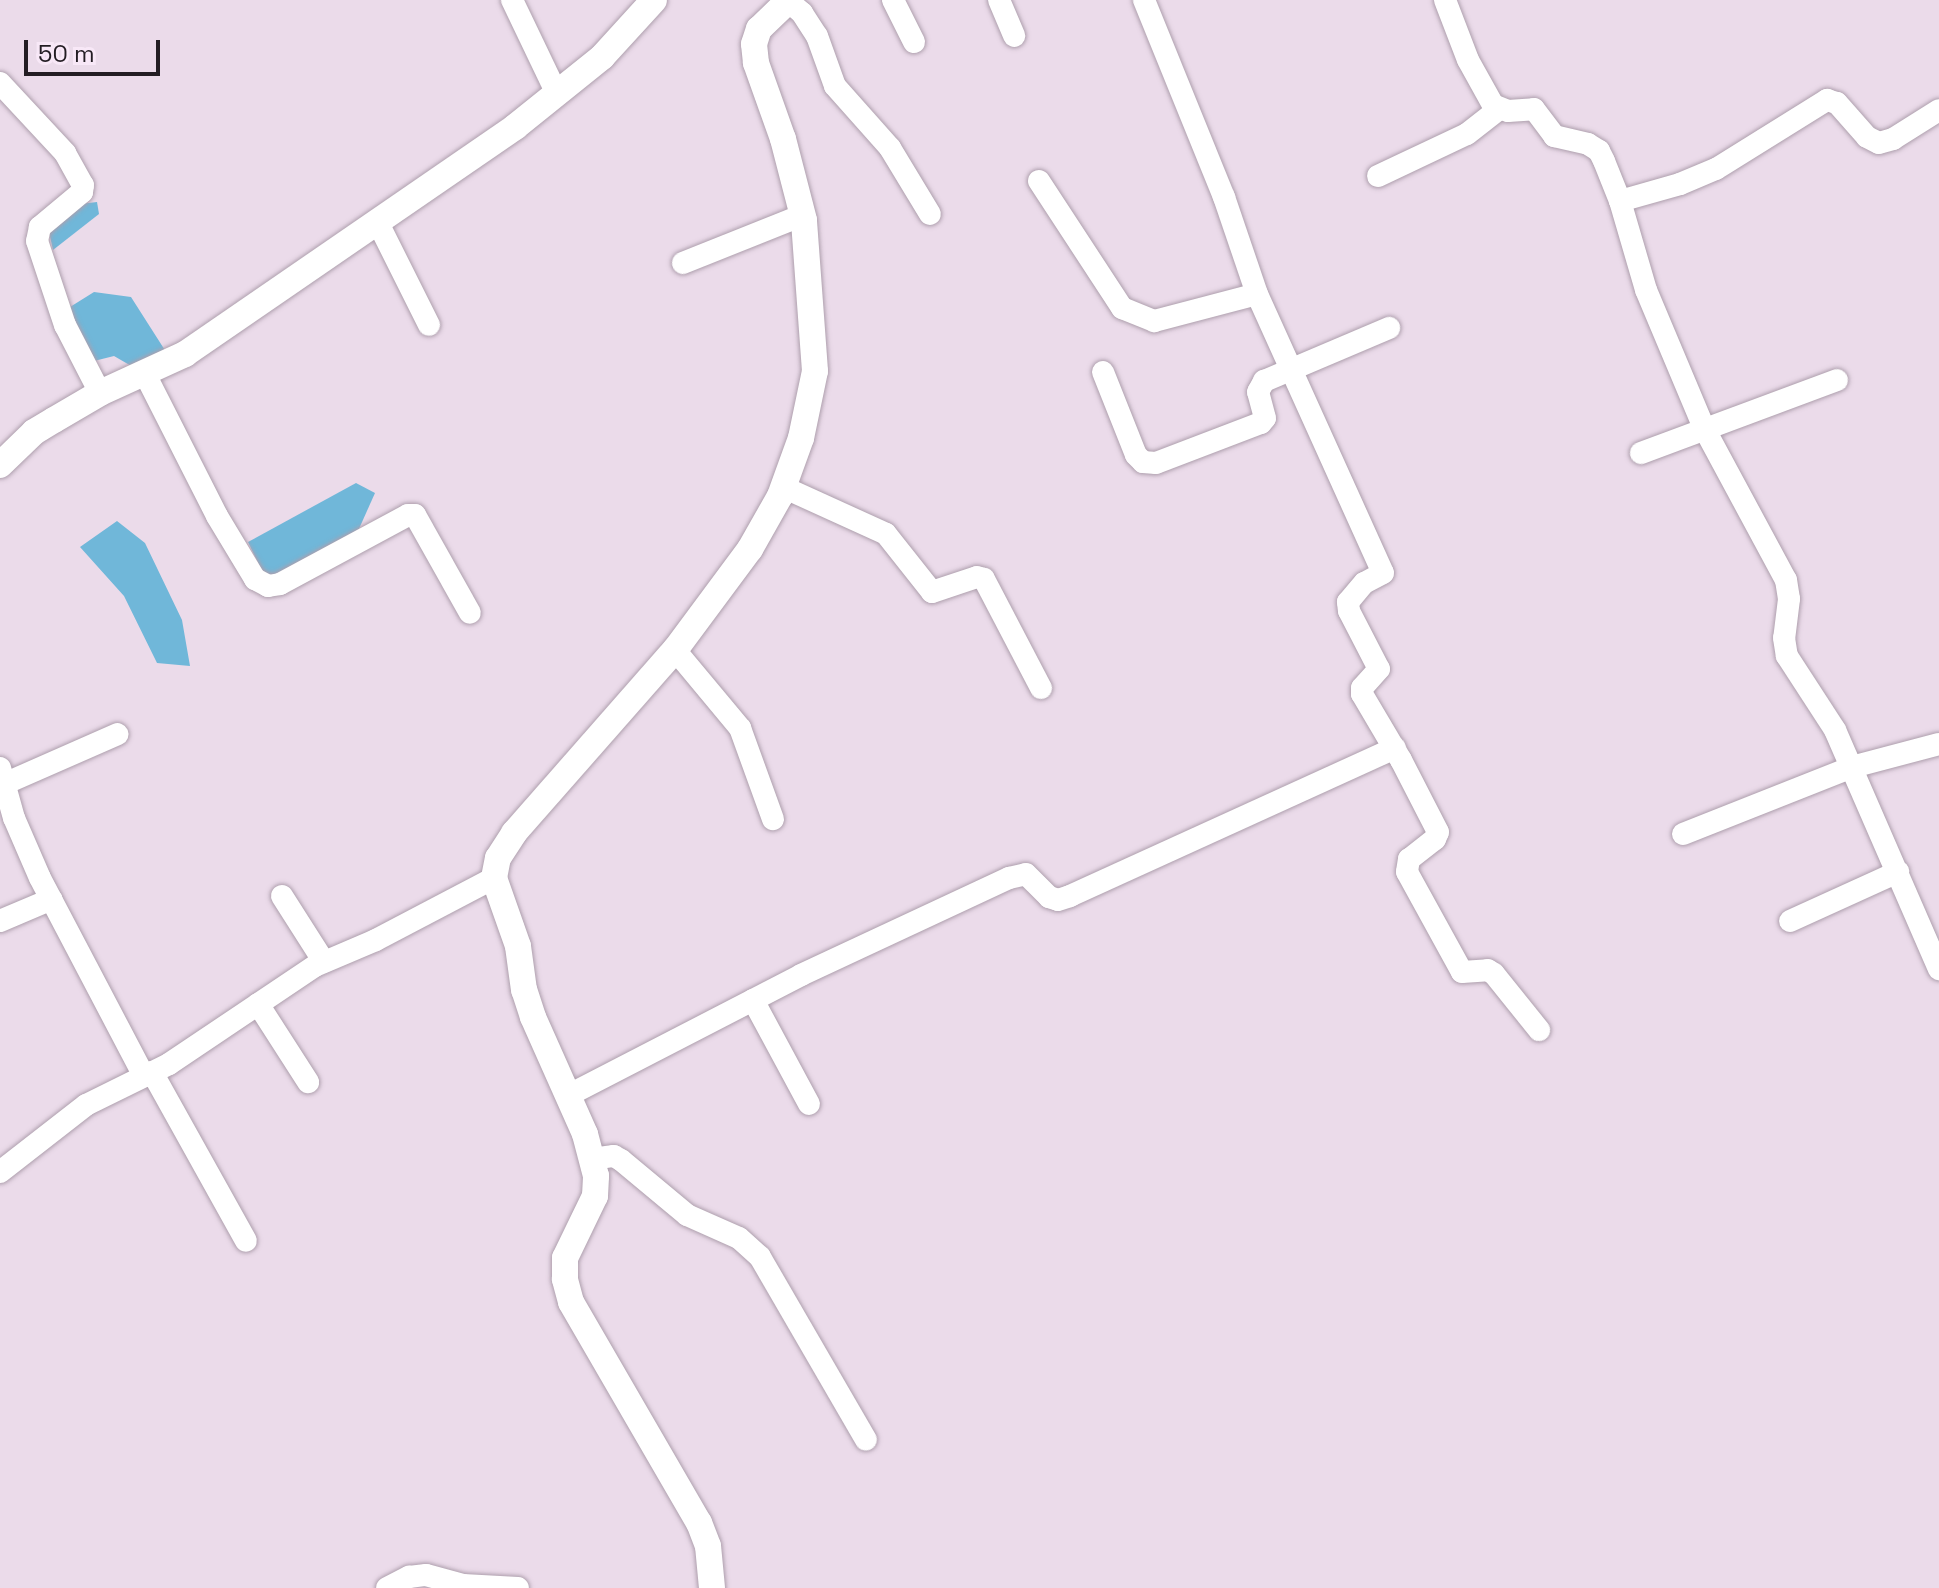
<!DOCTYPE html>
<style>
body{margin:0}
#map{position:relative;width:1939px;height:1588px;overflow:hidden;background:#ebdbea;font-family:"Space Grotesk",sans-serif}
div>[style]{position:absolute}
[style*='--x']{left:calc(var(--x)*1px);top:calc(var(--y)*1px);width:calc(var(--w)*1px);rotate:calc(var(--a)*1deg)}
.water>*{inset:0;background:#70b7d9}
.roads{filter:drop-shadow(0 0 2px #ae9fad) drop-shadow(0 0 2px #ae9fad)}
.minor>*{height:22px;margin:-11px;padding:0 11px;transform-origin:11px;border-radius:11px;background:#fff}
.tertiary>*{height:26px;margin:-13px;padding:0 13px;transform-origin:13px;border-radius:13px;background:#fff}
span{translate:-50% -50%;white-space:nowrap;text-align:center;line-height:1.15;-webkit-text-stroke:6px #f8e8f7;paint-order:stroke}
.scale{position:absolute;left:24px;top:40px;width:136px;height:36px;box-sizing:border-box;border:4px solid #231d23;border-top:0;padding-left:10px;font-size:24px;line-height:28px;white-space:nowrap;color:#231d23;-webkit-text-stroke:6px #f8e8f7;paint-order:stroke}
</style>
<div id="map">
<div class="water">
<div style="clip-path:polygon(97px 202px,99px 214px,53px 250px,47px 223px,63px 206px)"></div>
<div style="clip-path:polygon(94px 292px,131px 297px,168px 355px,133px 367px,114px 356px,90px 362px,62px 312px)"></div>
<div style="clip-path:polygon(356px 483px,375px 493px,354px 540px,298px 570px,265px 577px,248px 542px)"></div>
<div style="clip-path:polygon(117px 521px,145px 543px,182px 620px,190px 666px,157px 663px,124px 596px,80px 547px)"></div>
</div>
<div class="roads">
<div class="minor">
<div style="--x:512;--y:0;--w:104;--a:64.4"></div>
<div style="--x:893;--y:0;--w:47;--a:63.4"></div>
<div style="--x:999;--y:0;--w:39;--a:67"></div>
<div style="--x:1144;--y:0;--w:213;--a:67.9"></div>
<div style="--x:1224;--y:197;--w:102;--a:71.2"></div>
<div style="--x:1257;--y:294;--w:306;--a:65.7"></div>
<div style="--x:1383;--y:573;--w:21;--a:152"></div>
<div style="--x:1364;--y:583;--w:25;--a:130"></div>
<div style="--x:1348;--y:602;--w:9;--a:84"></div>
<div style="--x:1349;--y:611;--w:65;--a:62.7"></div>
<div style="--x:1379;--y:669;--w:25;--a:132"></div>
<div style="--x:1362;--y:688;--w:6;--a:90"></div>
<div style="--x:1362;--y:694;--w:77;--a:59.4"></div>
<div style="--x:1401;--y:760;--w:81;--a:62.8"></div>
<div style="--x:1438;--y:832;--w:8;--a:113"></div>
<div style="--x:1435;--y:839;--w:33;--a:142"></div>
<div style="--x:1409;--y:859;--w:13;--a:99"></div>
<div style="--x:1407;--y:872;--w:114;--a:61.2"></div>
<div style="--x:1462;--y:972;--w:26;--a:-4"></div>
<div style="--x:1488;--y:970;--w:7;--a:34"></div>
<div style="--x:1494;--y:974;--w:72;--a:51.2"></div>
<div style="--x:1445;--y:0;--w:64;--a:69"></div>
<div style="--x:1468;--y:60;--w:51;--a:60.9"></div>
<div style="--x:1493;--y:105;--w:16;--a:22"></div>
<div style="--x:1508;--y:111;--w:26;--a:-4"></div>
<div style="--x:1534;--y:109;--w:34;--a:53"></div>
<div style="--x:1554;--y:136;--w:35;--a:13"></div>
<div style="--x:1588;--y:144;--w:13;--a:32"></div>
<div style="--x:1599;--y:151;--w:11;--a:63"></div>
<div style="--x:1604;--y:161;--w:43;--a:68.2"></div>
<div style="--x:1620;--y:201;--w:93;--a:73.7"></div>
<div style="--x:1646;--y:290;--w:150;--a:67.2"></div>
<div style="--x:1704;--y:428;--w:173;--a:61.7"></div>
<div style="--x:1786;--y:580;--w:19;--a:81"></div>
<div style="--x:1789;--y:599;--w:39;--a:97"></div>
<div style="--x:1784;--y:638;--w:18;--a:81"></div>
<div style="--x:1787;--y:656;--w:88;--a:57"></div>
<div style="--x:1835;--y:730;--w:261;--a:66.5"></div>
<div style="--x:789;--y:2;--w:17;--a:40"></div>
<div style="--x:802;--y:13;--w:27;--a:57"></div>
<div style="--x:817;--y:36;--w:53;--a:70.2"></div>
<div style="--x:835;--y:86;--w:83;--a:48.4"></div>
<div style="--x:890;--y:148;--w:77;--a:58.8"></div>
<div style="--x:0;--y:83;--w:96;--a:47.1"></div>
<div style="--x:65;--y:153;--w:37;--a:61"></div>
<div style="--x:83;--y:185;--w:7;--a:98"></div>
<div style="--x:82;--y:192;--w:55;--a:140.2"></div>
<div style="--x:40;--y:227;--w:14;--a:102"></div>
<div style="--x:37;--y:241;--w:89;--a:71.6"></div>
<div style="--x:65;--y:325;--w:76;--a:62.8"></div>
<div style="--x:1378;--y:176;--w:98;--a:-25.3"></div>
<div style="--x:1467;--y:134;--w:41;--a:-38"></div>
<div style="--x:1039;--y:181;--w:152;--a:56.8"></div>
<div style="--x:1122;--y:308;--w:35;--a:22"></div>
<div style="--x:1154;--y:321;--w:106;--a:-14.7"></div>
<div style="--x:1620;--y:201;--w:62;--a:-15.8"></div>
<div style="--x:1680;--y:184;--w:39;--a:-23"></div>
<div style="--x:1716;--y:169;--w:131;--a:-31.9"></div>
<div style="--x:1827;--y:100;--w:10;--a:17"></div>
<div style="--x:1837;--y:103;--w:45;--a:48.6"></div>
<div style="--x:1867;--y:137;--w:13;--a:27"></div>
<div style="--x:1879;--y:143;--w:15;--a:-16"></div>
<div style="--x:1893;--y:139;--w:54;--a:-32.2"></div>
<div style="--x:377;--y:221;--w:116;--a:63.4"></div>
<div style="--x:683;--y:263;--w:129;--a:-21.8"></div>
<div style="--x:1103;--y:372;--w:89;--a:68.3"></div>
<div style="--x:1136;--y:455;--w:10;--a:45"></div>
<div style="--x:1143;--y:462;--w:13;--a:4"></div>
<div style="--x:1156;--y:463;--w:112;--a:-20.9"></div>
<div style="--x:1261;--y:423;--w:6;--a:-51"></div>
<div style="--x:1265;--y:418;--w:27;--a:-105"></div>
<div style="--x:1258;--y:392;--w:13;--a:-61"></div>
<div style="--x:1264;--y:381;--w:136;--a:-23"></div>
<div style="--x:145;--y:374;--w:159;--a:63.1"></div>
<div style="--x:217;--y:516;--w:74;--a:58.9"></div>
<div style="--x:255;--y:579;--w:15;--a:28"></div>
<div style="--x:268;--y:586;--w:12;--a:-9"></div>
<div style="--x:280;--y:584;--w:145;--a:-28.3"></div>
<div style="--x:408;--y:515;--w:7;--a:0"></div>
<div style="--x:415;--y:515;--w:112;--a:60.7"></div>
<div style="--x:1641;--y:453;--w:209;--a:-20.4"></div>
<div style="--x:783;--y:487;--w:113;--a:24.5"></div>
<div style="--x:886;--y:534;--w:74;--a:51.6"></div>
<div style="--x:932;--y:592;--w:47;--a:-18.4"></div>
<div style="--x:977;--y:577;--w:7;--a:16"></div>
<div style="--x:984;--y:579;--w:123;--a:62.4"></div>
<div style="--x:675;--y:650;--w:102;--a:50.2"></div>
<div style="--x:740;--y:728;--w:97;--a:70.1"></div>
<div style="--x:0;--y:768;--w:52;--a:74.4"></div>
<div style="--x:14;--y:818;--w:65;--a:66.6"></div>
<div style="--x:40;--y:878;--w:224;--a:62.3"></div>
<div style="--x:4;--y:784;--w:124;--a:-23.7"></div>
<div style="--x:1683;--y:834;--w:182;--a:-21.6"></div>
<div style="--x:1852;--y:767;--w:90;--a:-14.8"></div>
<div style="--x:282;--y:896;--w:78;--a:57.5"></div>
<div style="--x:0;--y:921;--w:56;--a:-22.9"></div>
<div style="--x:1790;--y:921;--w:119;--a:-24.4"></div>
<div style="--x:753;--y:1000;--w:118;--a:61.7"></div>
<div style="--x:258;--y:1004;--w:93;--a:57.3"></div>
<div style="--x:152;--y:1072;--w:193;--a:60.9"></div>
<div style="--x:569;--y:1095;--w:261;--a:-27.3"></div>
<div style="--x:801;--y:975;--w:230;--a:-25"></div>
<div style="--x:1009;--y:878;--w:17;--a:-13"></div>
<div style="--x:1026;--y:874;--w:33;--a:45"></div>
<div style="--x:1049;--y:897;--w:9;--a:18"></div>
<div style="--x:1058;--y:900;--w:13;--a:-18"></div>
<div style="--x:1070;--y:896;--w:357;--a:-24.5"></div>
<div style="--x:592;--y:1159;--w:22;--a:-8"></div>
<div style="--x:614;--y:1156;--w:8;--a:30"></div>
<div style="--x:621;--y:1160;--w:86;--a:39.8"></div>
<div style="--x:687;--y:1215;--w:57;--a:23.9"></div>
<div style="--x:739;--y:1238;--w:28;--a:42"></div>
<div style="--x:760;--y:1257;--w:211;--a:59.9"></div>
<div style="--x:0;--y:1172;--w:109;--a:-37.9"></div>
<div style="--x:86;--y:1105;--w:93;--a:-26.3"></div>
<div style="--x:169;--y:1064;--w:176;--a:-33.9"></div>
<div style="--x:315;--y:966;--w:66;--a:-23.1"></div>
<div style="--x:376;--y:940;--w:133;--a:-27.7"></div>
<div style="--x:387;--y:1588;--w:25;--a:-27"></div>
<div style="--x:409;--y:1577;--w:17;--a:-7"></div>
<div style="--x:426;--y:1575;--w:38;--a:15"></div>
<div style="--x:463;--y:1585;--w:55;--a:3.1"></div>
</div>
<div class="tertiary">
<div style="--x:0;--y:465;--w:47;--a:-44.1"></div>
<div style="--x:34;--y:432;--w:23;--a:-31"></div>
<div style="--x:54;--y:420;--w:53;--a:-30.4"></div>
<div style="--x:100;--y:393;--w:94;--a:-24.6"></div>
<div style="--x:185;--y:354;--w:401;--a:-34.5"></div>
<div style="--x:515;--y:127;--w:112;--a:-38.8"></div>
<div style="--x:602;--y:57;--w:77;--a:-47.6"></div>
<div style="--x:712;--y:1588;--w:42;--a:-95.4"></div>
<div style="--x:708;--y:1546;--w:25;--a:-111"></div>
<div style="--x:699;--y:1523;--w:255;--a:-120.1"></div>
<div style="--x:571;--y:1302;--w:24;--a:-105"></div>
<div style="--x:565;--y:1279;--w:21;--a:-90"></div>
<div style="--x:565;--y:1258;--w:69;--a:-64.2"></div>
<div style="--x:595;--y:1196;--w:20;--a:-87"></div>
<div style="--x:596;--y:1176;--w:43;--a:-104.7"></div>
<div style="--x:585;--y:1134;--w:128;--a:-114"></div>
<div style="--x:533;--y:1017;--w:28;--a:-108"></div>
<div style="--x:524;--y:990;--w:44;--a:-97.8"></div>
<div style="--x:518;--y:946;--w:72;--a:-109.4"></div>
<div style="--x:494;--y:878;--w:20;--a:-79"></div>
<div style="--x:498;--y:858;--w:30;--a:-57"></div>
<div style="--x:514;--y:833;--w:244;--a:-48.7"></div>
<div style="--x:675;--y:650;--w:126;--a:-53.4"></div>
<div style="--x:750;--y:549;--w:61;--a:-60.5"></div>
<div style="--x:780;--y:496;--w:62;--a:-70.1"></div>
<div style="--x:801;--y:438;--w:68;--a:-78.2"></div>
<div style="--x:815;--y:371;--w:151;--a:-94.2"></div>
<div style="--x:804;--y:220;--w:84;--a:-104.5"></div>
<div style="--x:783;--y:139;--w:81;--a:-109.6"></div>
<div style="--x:756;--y:63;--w:19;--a:-96"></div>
<div style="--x:754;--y:44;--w:16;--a:-72"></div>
<div style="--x:759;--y:29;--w:42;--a:-44"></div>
</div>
</div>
<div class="scale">50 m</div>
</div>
